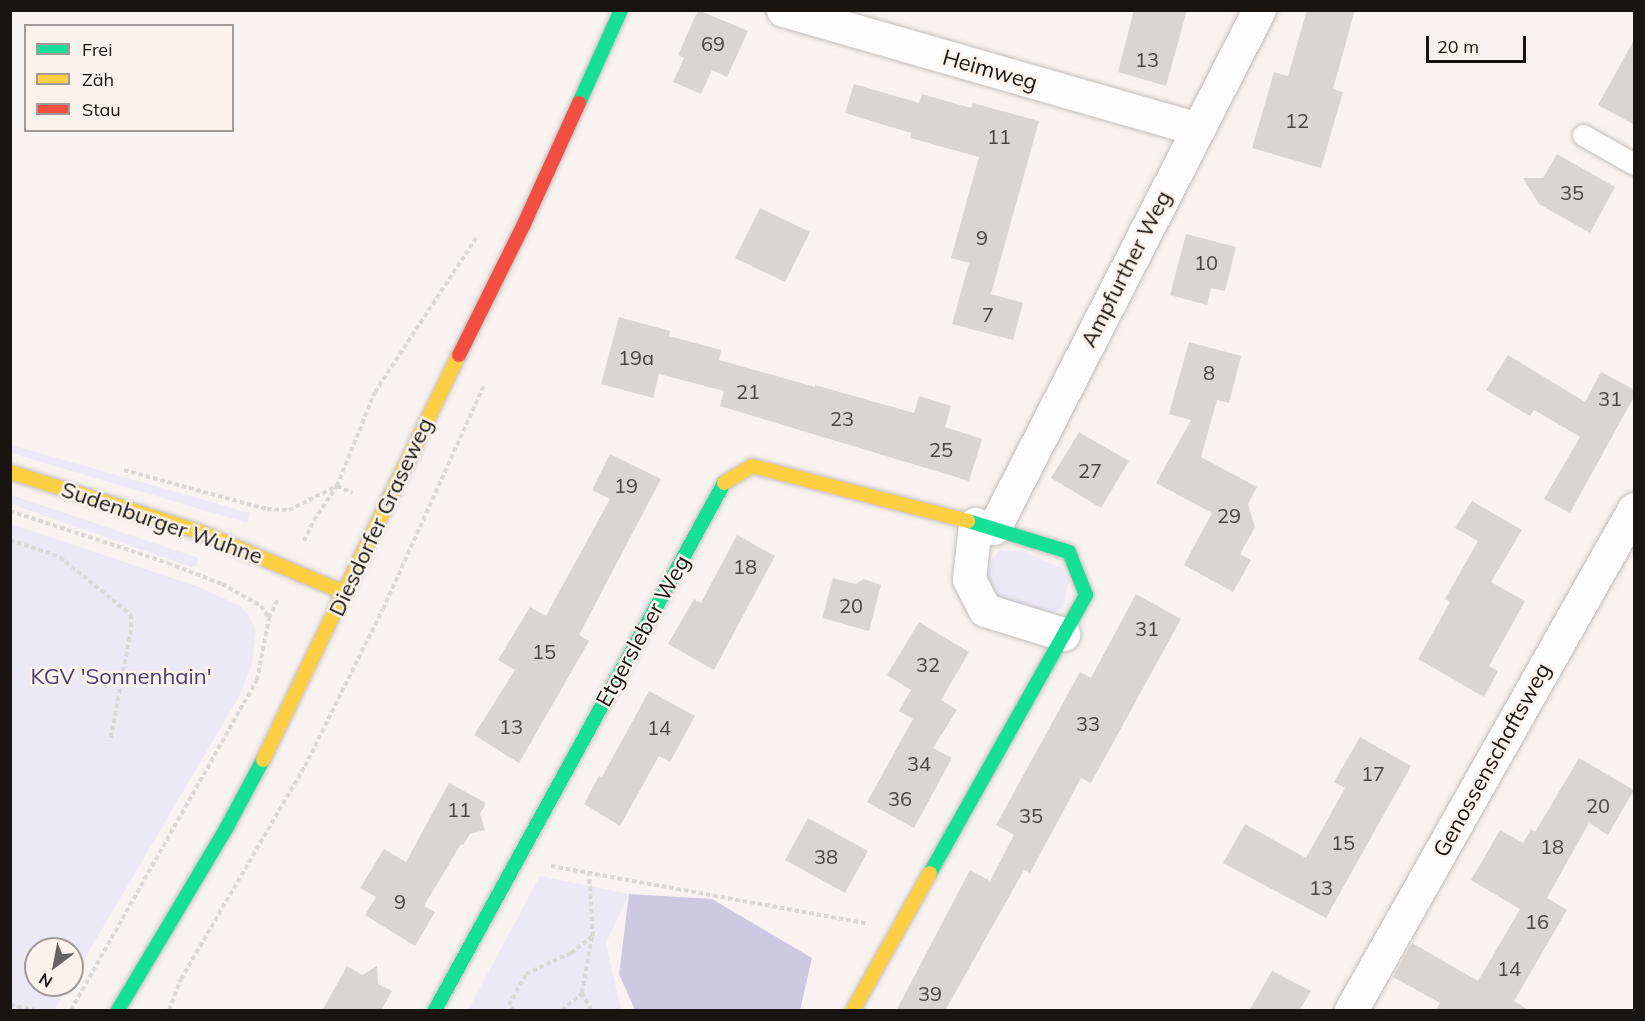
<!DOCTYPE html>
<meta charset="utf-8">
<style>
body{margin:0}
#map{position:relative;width:1645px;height:1021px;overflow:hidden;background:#f8f3f0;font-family:Mulish,sans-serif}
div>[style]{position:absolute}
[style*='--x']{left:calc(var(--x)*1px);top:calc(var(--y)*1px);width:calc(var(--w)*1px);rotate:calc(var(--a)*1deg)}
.green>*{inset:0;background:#ece9f7}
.water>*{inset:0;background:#cec9e3}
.building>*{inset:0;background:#d9d5d2}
.path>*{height:4px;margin-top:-2px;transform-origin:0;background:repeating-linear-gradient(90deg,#d9d8d6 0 4.5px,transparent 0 7.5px)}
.roads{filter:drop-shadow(0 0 2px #c2bebc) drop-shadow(0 0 2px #c2bebc)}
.lane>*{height:21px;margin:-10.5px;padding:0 10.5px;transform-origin:10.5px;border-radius:10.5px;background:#fefdfd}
.street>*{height:33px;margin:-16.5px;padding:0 16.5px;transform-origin:16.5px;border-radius:16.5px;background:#fefdfd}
.fast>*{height:14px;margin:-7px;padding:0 7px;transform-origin:7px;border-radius:7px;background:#16e098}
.slow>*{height:14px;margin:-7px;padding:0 7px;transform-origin:7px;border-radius:7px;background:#ffcf43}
.jam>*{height:14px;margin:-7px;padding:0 7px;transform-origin:7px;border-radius:7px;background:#f24e42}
span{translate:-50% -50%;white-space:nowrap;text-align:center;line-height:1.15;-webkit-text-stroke:5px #fbf2ec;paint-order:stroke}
.number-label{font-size:20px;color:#484442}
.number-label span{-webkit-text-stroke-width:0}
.street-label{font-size:22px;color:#171412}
.park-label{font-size:22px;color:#4b4074}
.frame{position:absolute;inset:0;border:12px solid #171412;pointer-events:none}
.legend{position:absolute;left:24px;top:24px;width:210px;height:108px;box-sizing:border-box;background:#fbf2ec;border:2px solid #a09995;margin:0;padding:8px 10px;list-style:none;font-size:18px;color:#171412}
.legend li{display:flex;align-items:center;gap:12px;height:30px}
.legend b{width:30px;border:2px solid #a09995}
.north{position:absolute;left:24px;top:937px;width:60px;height:60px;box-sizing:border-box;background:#fbf2ec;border:2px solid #a09995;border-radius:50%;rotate:212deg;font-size:16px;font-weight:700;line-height:24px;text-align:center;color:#171412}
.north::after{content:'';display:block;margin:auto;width:21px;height:27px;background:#666260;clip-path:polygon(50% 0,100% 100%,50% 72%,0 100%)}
.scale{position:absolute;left:1426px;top:36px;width:100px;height:27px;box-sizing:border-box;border:3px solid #171412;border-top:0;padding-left:8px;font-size:18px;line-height:21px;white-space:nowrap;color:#171412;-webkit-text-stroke:4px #fbf2ec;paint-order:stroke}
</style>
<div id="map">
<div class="green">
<div style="clip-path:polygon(11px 445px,250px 513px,247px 523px,11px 453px)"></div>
<div style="clip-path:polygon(11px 495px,199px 558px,197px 566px,191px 567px,11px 504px)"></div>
<div style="clip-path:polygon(11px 524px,202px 588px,240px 606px,250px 617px,256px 633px,252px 664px,241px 693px,72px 980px,72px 949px,36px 949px,36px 985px,69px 985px,54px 1010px,11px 1010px)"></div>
<div style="clip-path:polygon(1000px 550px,1024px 552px,1062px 568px,1069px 580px,1063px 608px,1048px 614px,1000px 598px,984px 585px,990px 562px)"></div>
<div style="clip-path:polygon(540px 876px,629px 894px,606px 943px,621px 1010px,468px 1010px)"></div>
</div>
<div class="water">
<div style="clip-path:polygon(629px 894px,712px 899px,812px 958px,800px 1010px,635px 1010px,619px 974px)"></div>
</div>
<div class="building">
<div style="clip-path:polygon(698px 10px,748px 31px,727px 77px,712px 70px,701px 94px,673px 82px,684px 58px,678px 55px)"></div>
<div style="clip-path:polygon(1134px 10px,1187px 10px,1166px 86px,1118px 72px)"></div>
<div style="clip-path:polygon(1307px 10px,1355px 10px,1333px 89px,1343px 92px,1321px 168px,1252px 148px,1274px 72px,1288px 76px)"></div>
<div style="clip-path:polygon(1635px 38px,1635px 125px,1598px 105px)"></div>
<div style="clip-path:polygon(854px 84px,919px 103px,922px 94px,971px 108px,973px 103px,1039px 121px,991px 294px,1023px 303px,1013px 340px,952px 324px,969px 263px,951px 258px,979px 157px,910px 138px,911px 133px,845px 113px)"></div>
<div style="clip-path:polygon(1557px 154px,1615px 187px,1590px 233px,1539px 204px,1523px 178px,1543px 178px)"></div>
<div style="clip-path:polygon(760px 208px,810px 232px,785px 282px,735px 258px)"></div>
<div style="clip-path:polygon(1186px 234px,1236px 247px,1225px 291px,1211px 288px,1207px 305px,1170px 295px)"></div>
<div style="clip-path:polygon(619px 317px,670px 331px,669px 336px,721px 350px,719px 360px,815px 387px,815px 385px,914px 413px,919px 396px,951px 406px,945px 427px,982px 439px,969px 481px,720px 406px,724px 391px,659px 374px,653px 398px,601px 384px)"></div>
<div style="clip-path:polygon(1189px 342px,1241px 356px,1229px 403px,1217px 400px,1201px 457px,1257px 487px,1248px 504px,1255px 527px,1240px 554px,1251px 560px,1233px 592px,1184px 565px,1212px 513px,1156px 483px,1191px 420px,1169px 414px)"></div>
<div style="clip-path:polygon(1508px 355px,1585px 402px,1601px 372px,1635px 390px,1635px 395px,1570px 513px,1544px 499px,1580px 437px,1534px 410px,1530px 416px,1486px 390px)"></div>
<div style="clip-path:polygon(1079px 432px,1129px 461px,1101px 508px,1051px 478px)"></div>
<div style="clip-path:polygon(610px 454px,661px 479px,579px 635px,589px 641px,519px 763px,474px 735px,515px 670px,498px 660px,530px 607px,546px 616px,610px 499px,592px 490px)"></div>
<div style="clip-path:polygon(1472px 501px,1522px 530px,1491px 582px,1525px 601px,1489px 666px,1498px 671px,1484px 697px,1418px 659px,1450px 602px,1445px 599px,1478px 541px,1455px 528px)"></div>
<div style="clip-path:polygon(737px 535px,775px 556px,714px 670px,668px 644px,694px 599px,701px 603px)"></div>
<div style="clip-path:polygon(833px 578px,856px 584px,864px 579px,881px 585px,869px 631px,822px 618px)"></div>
<div style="clip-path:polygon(1136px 594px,1181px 619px,1091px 783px,1081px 778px,1030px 873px,1024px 870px,945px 1011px,896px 1011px,970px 870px,990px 881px,1014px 835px,996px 825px,1080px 672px,1091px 678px)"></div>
<div style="clip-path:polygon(919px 622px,969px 652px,941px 700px,957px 710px,933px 748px,952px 758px,914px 828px,867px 802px,913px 719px,899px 711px,911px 690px,887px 675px)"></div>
<div style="clip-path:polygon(649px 691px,695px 716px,670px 762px,659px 756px,620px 826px,584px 804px,599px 776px,602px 777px)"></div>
<div style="clip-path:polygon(1360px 737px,1411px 766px,1326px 918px,1223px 863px,1245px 824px,1306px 858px,1345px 788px,1334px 782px)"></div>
<div style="clip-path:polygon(1579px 758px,1634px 790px,1608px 835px,1589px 823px,1547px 898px,1567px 910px,1514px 1001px,1530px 1011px,1435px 1011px,1440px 1003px,1393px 977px,1412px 943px,1478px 981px,1520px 909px,1471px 880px,1500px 830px,1523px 843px,1531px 829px,1535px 832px)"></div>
<div style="clip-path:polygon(449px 783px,486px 803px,480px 814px,485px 830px,470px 834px,463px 845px,461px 844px,424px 906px,435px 912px,415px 946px,365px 915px,376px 897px,360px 888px,384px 849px,406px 862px)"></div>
<div style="clip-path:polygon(808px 818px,868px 851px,845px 893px,785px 860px)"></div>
<div style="clip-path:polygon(347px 966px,362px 975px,377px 966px,378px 984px,392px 991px,381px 1011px,322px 1011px)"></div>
<div style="clip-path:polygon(1272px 971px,1311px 991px,1299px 1011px,1249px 1011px)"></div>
</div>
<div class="path">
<div style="--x:124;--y:470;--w:148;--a:15.3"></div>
<div style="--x:267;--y:509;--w:22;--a:3"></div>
<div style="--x:289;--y:510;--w:54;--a:-26.6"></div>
<div style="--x:337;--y:486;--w:17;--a:24"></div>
<div style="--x:10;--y:511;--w:166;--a:18.2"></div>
<div style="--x:168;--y:563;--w:58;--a:21.3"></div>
<div style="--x:222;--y:584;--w:45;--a:29.4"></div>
<div style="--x:261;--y:606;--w:14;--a:56"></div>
<div style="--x:10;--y:540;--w:53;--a:18.8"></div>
<div style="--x:60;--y:557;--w:92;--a:39.2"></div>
<div style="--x:131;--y:615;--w:15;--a:90"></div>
<div style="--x:131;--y:630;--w:113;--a:100.7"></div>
<div style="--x:304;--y:541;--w:23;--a:-65"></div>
<div style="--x:314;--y:520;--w:41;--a:-55.9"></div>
<div style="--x:337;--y:486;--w:101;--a:-68"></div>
<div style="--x:375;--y:392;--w:184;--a:-56.7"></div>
<div style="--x:551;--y:866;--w:320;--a:10.3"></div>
<div style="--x:10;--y:1005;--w:25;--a:11"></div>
<div style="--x:71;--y:1010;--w:379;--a:-60.6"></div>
<div style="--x:257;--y:680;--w:63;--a:-79"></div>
<div style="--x:269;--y:618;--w:21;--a:-65"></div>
<div style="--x:169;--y:1010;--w:33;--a:-69"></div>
<div style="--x:181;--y:979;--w:246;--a:-59.8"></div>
<div style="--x:305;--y:766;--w:175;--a:-63.6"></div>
<div style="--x:383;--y:609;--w:246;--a:-65.7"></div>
<div style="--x:514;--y:1010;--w:7;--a:-135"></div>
<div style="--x:509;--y:1005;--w:35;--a:-61"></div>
<div style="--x:526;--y:974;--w:50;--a:-25"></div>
<div style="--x:571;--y:953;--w:28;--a:-38"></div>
<div style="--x:593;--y:936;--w:63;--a:-93.6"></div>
<div style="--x:562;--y:1010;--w:26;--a:-40"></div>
<div style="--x:591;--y:1010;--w:19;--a:-118"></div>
<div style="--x:582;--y:993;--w:58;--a:-80"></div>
</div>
<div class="roads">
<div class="lane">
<div style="--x:1583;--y:135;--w:59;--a:29.6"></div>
</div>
<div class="street">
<div style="--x:783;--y:10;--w:431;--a:16"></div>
<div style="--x:975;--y:524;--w:55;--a:96.2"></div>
<div style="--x:969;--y:579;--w:35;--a:63"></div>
<div style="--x:985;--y:610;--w:82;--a:17.1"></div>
<div style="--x:994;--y:528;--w:582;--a:-62.91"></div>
<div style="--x:1351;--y:1010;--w:575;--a:-60.54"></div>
</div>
<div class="fast">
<div style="--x:579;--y:103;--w:102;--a:-65.7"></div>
<div style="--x:930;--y:873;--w:319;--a:-60.7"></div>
<div style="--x:1086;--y:595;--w:46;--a:-111.6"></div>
<div style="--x:1069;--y:552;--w:106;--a:-162.9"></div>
<div style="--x:118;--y:1010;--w:213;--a:-59.2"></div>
<div style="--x:227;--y:827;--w:76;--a:-61.8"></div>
<div style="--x:435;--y:1010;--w:601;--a:-61.26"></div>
</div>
<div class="slow">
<div style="--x:10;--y:472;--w:199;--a:17.5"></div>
<div style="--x:200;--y:532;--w:157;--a:22.8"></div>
<div style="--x:724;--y:483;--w:33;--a:-31"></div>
<div style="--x:752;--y:466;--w:223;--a:14.3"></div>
<div style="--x:263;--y:760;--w:450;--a:-64.2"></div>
<div style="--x:853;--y:1010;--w:157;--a:-60.7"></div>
</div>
<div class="jam">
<div style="--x:459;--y:355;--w:146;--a:-63.6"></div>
<div style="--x:524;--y:224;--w:133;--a:-65.6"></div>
</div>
</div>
<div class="number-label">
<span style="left:713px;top:43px">69</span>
<span style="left:1147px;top:59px">13</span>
<span style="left:1297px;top:120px">12</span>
<span style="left:999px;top:136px">11</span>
<span style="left:1572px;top:192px">35</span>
<span style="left:982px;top:237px">9</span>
<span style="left:1206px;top:262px">10</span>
<span style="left:988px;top:314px">7</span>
<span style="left:636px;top:357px">19a</span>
<span style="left:1209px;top:372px">8</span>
<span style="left:748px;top:391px">21</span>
<span style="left:1610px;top:398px">31</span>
<span style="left:842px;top:418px">23</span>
<span style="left:941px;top:449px">25</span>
<span style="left:1090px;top:470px">27</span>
<span style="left:626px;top:485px">19</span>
<span style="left:1229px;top:515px">29</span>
<span style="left:745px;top:566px">18</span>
<span style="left:851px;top:605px">20</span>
<span style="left:1147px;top:628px">31</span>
<span style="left:544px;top:651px">15</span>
<span style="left:928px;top:664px">32</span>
<span style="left:1088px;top:723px">33</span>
<span style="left:511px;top:726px">13</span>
<span style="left:659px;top:727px">14</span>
<span style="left:919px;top:763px">34</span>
<span style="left:1373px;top:773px">17</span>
<span style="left:900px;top:798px">36</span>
<span style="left:1598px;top:805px">20</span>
<span style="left:459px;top:809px">11</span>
<span style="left:1031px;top:815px">35</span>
<span style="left:1343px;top:842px">15</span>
<span style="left:1552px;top:846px">18</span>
<span style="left:826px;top:856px">38</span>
<span style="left:1321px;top:887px">13</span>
<span style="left:400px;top:901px">9</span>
<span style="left:1537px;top:921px">16</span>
<span style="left:1509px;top:968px">14</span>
<span style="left:930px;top:993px">39</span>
</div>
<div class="street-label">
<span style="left:990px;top:70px;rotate:16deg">Heimweg</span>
<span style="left:1126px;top:269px;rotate:-63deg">Ampfurther Weg</span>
<span style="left:381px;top:517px;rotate:-65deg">Diesdorfer Graseweg</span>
<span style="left:162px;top:523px;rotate:19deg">Sudenburger Wuhne</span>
<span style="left:643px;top:631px;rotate:-61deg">Etgersleber Weg</span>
<span style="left:1492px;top:760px;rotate:-61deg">Genossenschaftsweg</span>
</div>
<div class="park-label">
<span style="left:121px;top:677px">KGV 'Sonnenhain'</span>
</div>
<div class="frame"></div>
<ul class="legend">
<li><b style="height:8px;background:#16e098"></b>Frei</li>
<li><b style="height:8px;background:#ffcf43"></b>Zäh</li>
<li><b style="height:8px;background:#f24e42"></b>Stau</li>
</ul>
<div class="north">N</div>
<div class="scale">20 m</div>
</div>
